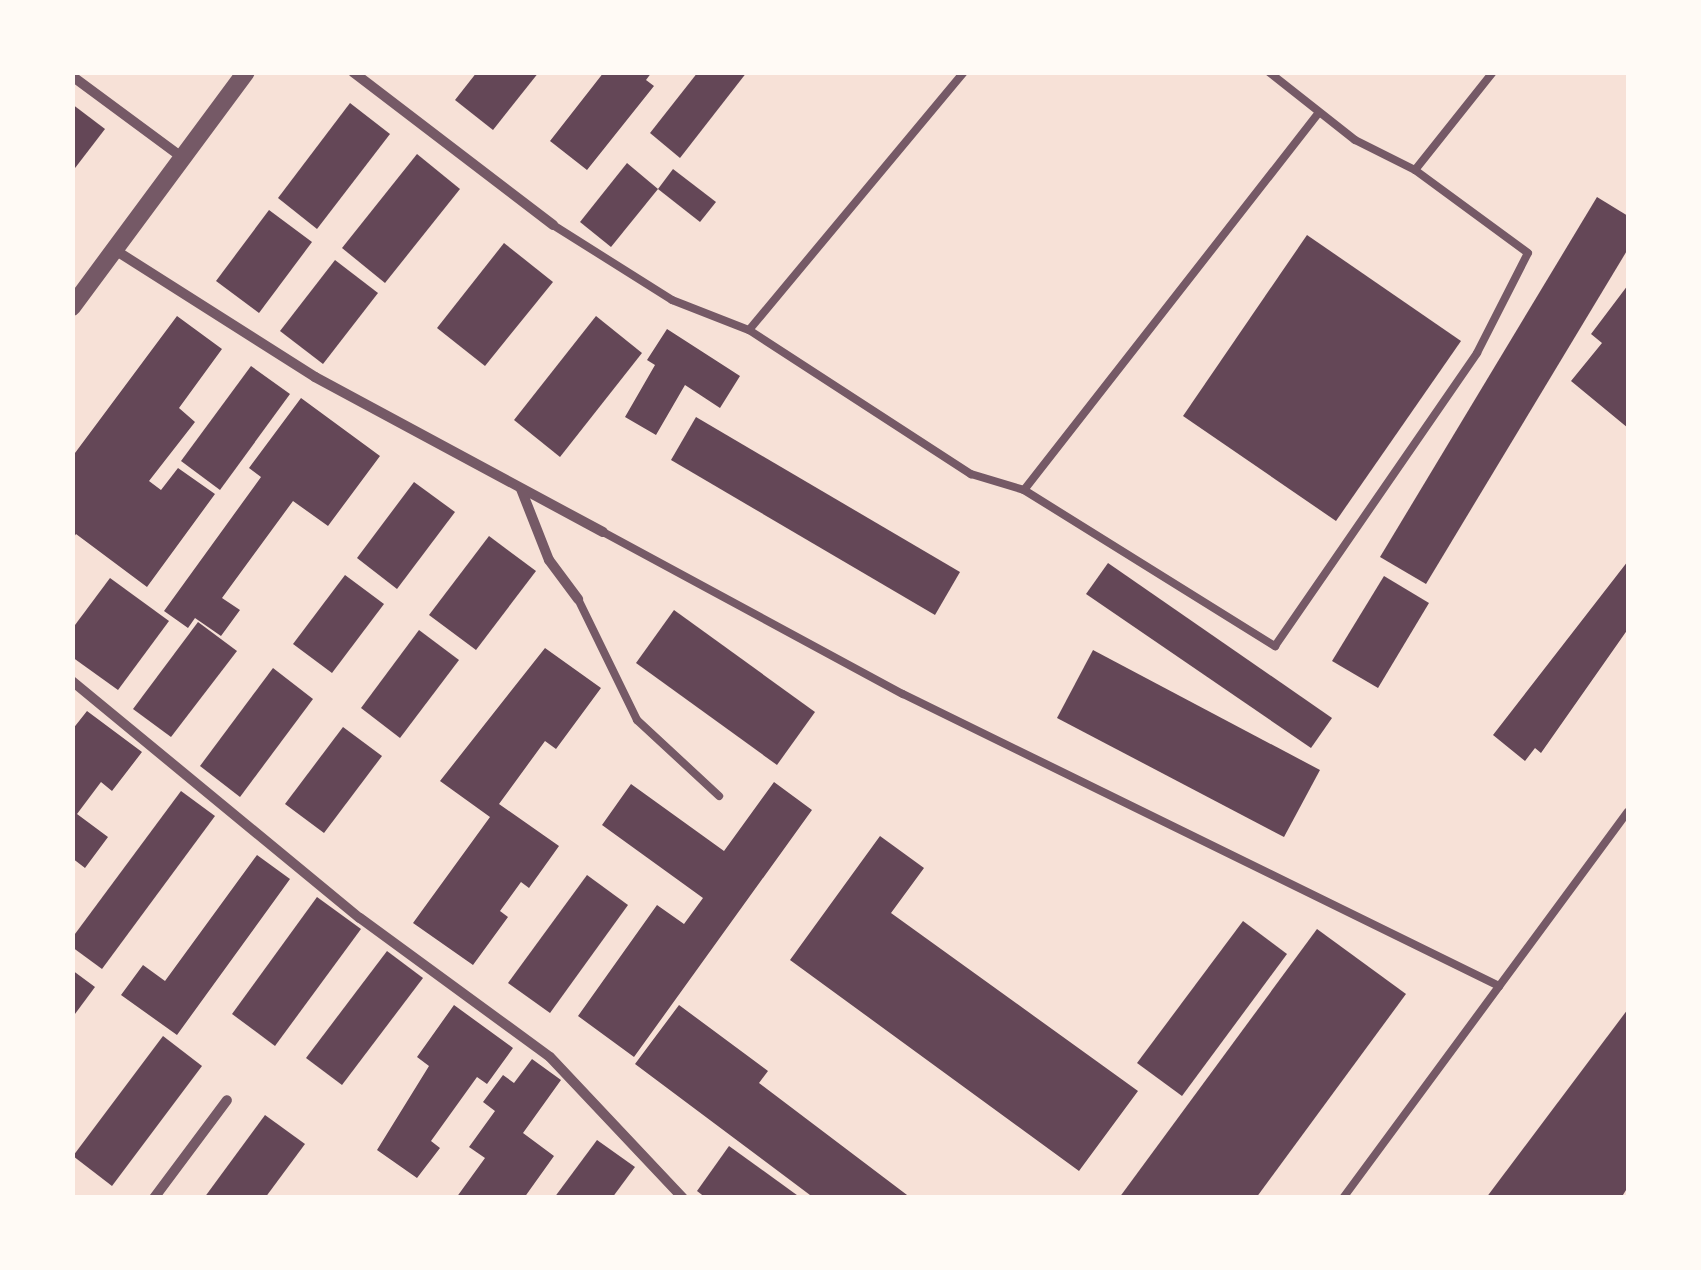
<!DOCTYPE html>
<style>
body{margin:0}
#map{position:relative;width:1701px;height:1270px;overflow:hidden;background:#f7e1d7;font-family:"Archivo Narrow",sans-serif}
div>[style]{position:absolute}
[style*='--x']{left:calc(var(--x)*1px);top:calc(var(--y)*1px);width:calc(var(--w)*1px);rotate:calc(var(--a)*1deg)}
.building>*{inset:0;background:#644757}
.service>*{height:8px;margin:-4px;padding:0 4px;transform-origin:4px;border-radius:4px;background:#755966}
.minor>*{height:10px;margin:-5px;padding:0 5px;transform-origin:5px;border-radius:5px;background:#755966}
.tertiary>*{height:18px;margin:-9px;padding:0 9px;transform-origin:9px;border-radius:9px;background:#755966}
span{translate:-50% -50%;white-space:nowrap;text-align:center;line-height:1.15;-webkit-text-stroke:9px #fffaf5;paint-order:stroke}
.frame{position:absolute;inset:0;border:75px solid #fffaf5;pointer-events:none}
</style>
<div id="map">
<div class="building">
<div style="clip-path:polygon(477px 72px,539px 72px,493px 130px,455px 100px)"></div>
<div style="clip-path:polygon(604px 72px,652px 72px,646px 80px,654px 86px,587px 170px,550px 141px)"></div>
<div style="clip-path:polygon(698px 72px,747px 72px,680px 158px,650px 133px)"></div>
<div style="clip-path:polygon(350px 103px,390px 134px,317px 229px,278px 198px)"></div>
<div style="clip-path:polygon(72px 104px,105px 129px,72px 172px)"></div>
<div style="clip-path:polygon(417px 154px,460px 189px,385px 283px,342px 248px)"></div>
<div style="clip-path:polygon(627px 163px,658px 189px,611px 247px,580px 222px)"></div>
<div style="clip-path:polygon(673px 169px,716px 202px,700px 222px,658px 189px)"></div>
<div style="clip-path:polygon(1597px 197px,1628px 216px,1628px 249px,1426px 584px,1380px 557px)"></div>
<div style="clip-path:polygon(269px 210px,312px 242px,259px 313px,216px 281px)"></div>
<div style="clip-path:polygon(1307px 235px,1461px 341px,1336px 521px,1183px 416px)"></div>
<div style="clip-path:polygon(504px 243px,553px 282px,485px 366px,437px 328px)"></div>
<div style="clip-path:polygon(335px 260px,378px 293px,323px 364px,280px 331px)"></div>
<div style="clip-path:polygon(1628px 285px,1628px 428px,1571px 381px,1602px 343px,1591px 334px)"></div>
<div style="clip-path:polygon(177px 316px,222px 349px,179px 408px,195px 422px,149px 481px,161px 490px,178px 468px,215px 494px,147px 587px,76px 534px,72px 540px,72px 457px)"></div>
<div style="clip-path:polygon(596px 316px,642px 353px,560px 457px,514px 420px)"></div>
<div style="clip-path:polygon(667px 329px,740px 376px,720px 408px,685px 385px,656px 435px,625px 417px,655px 365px,647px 360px)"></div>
<div style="clip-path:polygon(251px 366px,290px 394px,220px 490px,181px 461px)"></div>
<div style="clip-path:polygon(301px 398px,380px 456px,328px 526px,293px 501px,222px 598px,240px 610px,221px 636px,195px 618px,188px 628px,164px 611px,261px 477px,249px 468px)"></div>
<div style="clip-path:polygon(696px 417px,960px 572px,935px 615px,671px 460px)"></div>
<div style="clip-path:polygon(414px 482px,455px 512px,397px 589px,357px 558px)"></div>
<div style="clip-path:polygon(489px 536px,536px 571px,476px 650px,429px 615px)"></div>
<div style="clip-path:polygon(1628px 561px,1628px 629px,1541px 753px,1535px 748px,1525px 761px,1493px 735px)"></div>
<div style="clip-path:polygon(1108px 563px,1332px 718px,1311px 748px,1086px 594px)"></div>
<div style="clip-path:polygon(345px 575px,384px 604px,332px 673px,293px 644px)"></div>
<div style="clip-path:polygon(1384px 576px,1429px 603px,1378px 688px,1332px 661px)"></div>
<div style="clip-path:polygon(110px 578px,169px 621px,118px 690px,72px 657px,72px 629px)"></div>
<div style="clip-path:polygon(674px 610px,815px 712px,777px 765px,636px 663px)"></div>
<div style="clip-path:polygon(198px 622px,237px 651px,171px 737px,133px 709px)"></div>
<div style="clip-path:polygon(419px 630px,459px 660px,400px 738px,361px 708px)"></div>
<div style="clip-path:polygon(545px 648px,601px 688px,556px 749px,545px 741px,499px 804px,559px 846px,529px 888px,521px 882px,500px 911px,508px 917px,473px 965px,413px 923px,490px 817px,440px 781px)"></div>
<div style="clip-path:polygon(1093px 650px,1320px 770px,1284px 837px,1057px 718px)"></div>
<div style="clip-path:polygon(273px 668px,313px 699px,240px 797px,200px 766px)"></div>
<div style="clip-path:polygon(87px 711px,142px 752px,112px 791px,101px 782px,77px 814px,108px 837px,85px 868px,72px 858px,72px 730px)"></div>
<div style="clip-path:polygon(343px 727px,382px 756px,324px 833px,285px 804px)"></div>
<div style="clip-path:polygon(774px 782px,812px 810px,634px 1057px,578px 1016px,657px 905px,684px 924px,703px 898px,602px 825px,631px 784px,724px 851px)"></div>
<div style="clip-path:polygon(181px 791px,215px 816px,102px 969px,72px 947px,72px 938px)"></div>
<div style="clip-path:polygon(880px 836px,924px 868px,891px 913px,1138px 1091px,1079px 1171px,790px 960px)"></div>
<div style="clip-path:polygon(257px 855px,290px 879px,177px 1035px,121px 995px,143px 965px,165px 981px)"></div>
<div style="clip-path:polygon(587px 875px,628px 905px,550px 1013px,508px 983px)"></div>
<div style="clip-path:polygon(317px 897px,361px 929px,275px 1046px,232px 1014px)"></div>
<div style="clip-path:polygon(1243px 921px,1287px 954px,1182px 1096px,1137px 1063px)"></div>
<div style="clip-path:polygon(1317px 929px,1406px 994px,1256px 1198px,1119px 1198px)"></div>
<div style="clip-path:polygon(387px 951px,423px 978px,342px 1085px,306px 1058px)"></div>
<div style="clip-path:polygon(72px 970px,95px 987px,72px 1018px)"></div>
<div style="clip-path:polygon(454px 1005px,513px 1048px,487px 1084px,477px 1077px,431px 1141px,440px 1148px,417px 1178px,377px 1150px,429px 1066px,417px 1057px)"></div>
<div style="clip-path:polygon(679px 1005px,768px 1071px,759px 1083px,911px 1198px,814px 1198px,635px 1064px)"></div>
<div style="clip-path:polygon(1628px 1009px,1628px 1187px,1621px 1198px,1486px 1198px)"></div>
<div style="clip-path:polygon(163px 1036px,202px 1066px,112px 1186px,73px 1156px)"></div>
<div style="clip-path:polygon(532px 1059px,561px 1080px,523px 1133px,554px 1156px,524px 1198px,456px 1198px,485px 1158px,469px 1147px,495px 1111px,483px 1102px,503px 1075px,514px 1083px)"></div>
<div style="clip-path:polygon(265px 1115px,305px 1144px,265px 1198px,204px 1198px)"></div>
<div style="clip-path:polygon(597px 1140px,635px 1167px,612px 1198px,554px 1198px)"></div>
<div style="clip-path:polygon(729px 1146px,801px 1198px,706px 1198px,697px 1191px)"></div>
</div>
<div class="service">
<div style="--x:1415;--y:170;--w:125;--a:-51.5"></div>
<div style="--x:553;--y:225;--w:141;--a:32.2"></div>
<div style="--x:672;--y:300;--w:83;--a:21.3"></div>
<div style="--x:749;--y:330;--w:336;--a:-50.2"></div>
<div style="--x:749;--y:330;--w:265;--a:33"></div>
<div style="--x:971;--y:474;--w:55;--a:16.8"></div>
<div style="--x:1024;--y:490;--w:296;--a:31.9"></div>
<div style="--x:1275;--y:646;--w:356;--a:-55.4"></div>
<div style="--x:1477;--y:353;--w:112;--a:-63"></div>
<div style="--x:1528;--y:253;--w:140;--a:-143.7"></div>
<div style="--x:1415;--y:170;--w:67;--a:-153.4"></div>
<div style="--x:1355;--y:140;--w:110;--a:-141.7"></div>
<div style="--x:1024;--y:490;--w:479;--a:-52"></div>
<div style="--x:603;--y:532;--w:341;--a:28.4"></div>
<div style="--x:903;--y:694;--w:664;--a:26.1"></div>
<div style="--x:578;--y:599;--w:135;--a:64"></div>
<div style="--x:637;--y:720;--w:112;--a:42.8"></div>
<div style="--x:1343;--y:1198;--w:480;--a:-53.6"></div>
</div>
<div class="minor">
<div style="--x:353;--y:72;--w:252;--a:37.4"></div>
<div style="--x:72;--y:76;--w:138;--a:36.5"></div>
<div style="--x:115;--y:250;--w:237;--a:32.4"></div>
<div style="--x:315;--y:377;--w:327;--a:28.3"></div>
<div style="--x:521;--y:489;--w:76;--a:68.5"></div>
<div style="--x:549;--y:560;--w:49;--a:53.4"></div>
<div style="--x:72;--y:681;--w:373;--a:39.5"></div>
<div style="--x:360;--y:918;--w:235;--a:36.2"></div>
<div style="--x:550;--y:1057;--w:194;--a:46.7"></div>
<div style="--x:154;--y:1198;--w:122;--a:-53.3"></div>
</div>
<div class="tertiary">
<div style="--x:72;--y:307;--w:292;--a:-53.5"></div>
</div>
<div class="frame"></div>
</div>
